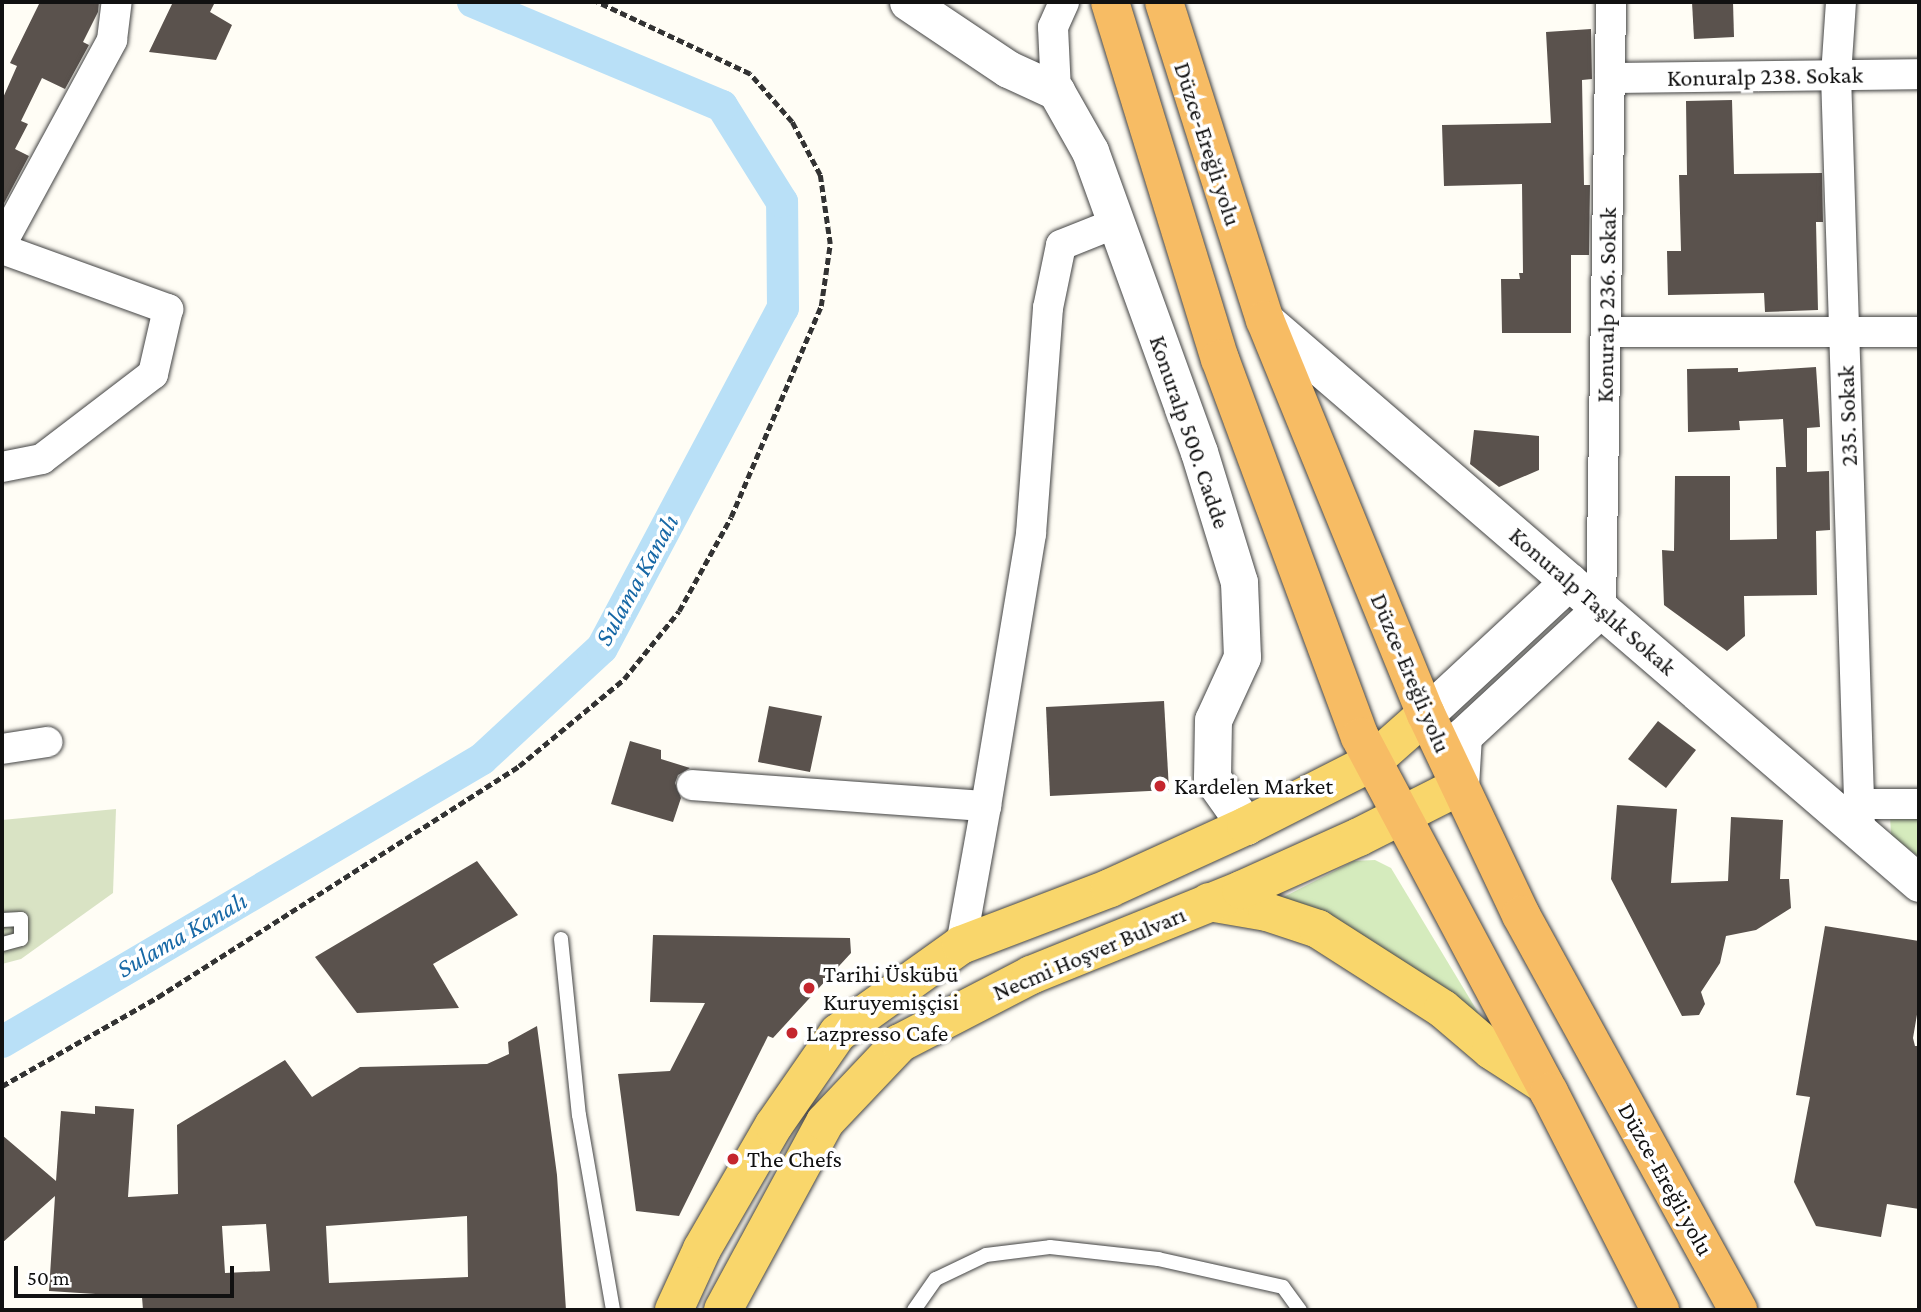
<!DOCTYPE html>
<meta charset="utf-8">
<style>
body{margin:0}
#map{position:relative;width:1921px;height:1312px;overflow:hidden;background:#fffdf5;font-family:"Crimson Pro",serif}
div>[style]{position:absolute}
[style*='--x']{left:calc(var(--x)*1px);top:calc(var(--y)*1px);width:calc(var(--w)*1px);rotate:calc(var(--a)*1deg)}
.green>*{inset:0;background:#d5ebbd}
.cemetery>*{inset:0;background:#d9e3c4}
.canal>*{height:32px;margin:-16px;padding:0 16px;transform-origin:16px;border-radius:16px;background:#b9e0f7}
.building>*{inset:0;background:#5a524d}
.path>*{height:4.5px;margin-top:-2.25px;transform-origin:0;background:repeating-linear-gradient(90deg,#333 0 7px,transparent 0 10.5px)}
.roads{filter:drop-shadow(0 0 2px #444) drop-shadow(0 0 2px #444)}
.service>*{height:14px;margin:-7px;padding:0 7px;transform-origin:7px;border-radius:7px;background:#fff}
.minor>*{height:30px;margin:-15px;padding:0 15px;transform-origin:15px;border-radius:15px;background:#fff}
.tertiary>*{height:37px;margin:-18.5px;padding:0 18.5px;transform-origin:18.5px;border-radius:18.5px;background:#fff}
.primary>*{height:38px;margin:-19px;padding:0 19px;transform-origin:19px;border-radius:19px;background:#f9d66b}
.trunk>*{height:38px;margin:-19px;padding:0 19px;transform-origin:19px;border-radius:19px;background:#f7bc64}
.dots>*{width:19px;height:19px;translate:-50% -50%;box-sizing:border-box;border:4px solid #fff;border-radius:50%}
span{translate:-50% -50%;white-space:nowrap;text-align:center;line-height:1.15;-webkit-text-stroke:7px #fff;paint-order:stroke}
.street-label{font-size:24px;color:#111}
.poi-label{font-size:24px;color:#111}
.left{translate:0 -50%;text-align:left}
.water-label{font-size:26px;color:#1768a6;font-style:italic}
.frame{position:absolute;inset:0;border:4px solid #111;pointer-events:none}
.scale{position:absolute;left:14px;top:1266px;width:220px;height:32px;box-sizing:border-box;border:4px solid #111;border-top:0;padding-left:9px;font-size:21px;line-height:24px;white-space:nowrap;color:#111;-webkit-text-stroke:5px #fff;paint-order:stroke}
</style>
<div id="map">
<div class="green">
<div style="clip-path:polygon(1890px 815px,1919px 815px,1919px 857px,1891px 835px)"></div>
<div style="clip-path:polygon(1375px 860px,1391px 868px,1479px 1014px,1454px 1006px,1272px 903px,1354px 861px)"></div>
</div>
<div class="cemetery">
<div style="clip-path:polygon(116px 809px,113px 893px,21px 959px,2px 964px,2px 820px)"></div>
</div>
<div class="canal">
<div style="--x:2;--y:1042;--w:557;--a:-30.52"></div>
<div style="--x:482;--y:759;--w:163;--a:-42.8"></div>
<div style="--x:602;--y:648;--w:385;--a:-62"></div>
<div style="--x:783;--y:308;--w:106;--a:-90.5"></div>
<div style="--x:782;--y:202;--w:113;--a:-122"></div>
<div style="--x:722;--y:106;--w:270;--a:-157.3"></div>
</div>
<div class="building">
<div style="clip-path:polygon(40px 2px,99px 2px,98px 12px,83px 42px,89px 45px,65px 89px,42px 78px,21px 121px,28px 124px,15px 149px,29px 156px,2px 207px,2px 100px,17px 66px,10px 63px)"></div>
<div style="clip-path:polygon(173px 2px,215px 2px,210px 12px,232px 25px,216px 60px,149px 52px)"></div>
<div style="clip-path:polygon(1692px 2px,1733px 2px,1734px 37px,1694px 39px)"></div>
<div style="clip-path:polygon(1591px 29px,1592px 79px,1582px 80px,1584px 185px,1590px 185px,1589px 255px,1571px 255px,1571px 333px,1502px 333px,1501px 279px,1520px 279px,1519px 273px,1523px 273px,1522px 184px,1444px 186px,1442px 125px,1551px 123px,1546px 32px)"></div>
<div style="clip-path:polygon(1732px 100px,1734px 174px,1822px 173px,1823px 222px,1816px 222px,1818px 310px,1765px 312px,1764px 293px,1668px 295px,1667px 251px,1681px 251px,1679px 175px,1687px 175px,1686px 101px)"></div>
<div style="clip-path:polygon(1816px 367px,1820px 427px,1807px 428px,1807px 472px,1829px 471px,1830px 530px,1816px 531px,1817px 595px,1744px 596px,1745px 636px,1727px 651px,1664px 605px,1662px 550px,1674px 551px,1675px 476px,1730px 476px,1730px 540px,1777px 539px,1776px 467px,1786px 467px,1783px 419px,1739px 421px,1740px 430px,1688px 432px,1687px 369px,1738px 368px,1738px 372px)"></div>
<div style="clip-path:polygon(1474px 430px,1539px 436px,1539px 470px,1499px 487px,1470px 464px)"></div>
<div style="clip-path:polygon(1164px 701px,1169px 790px,1050px 796px,1046px 707px)"></div>
<div style="clip-path:polygon(769px 706px,822px 716px,810px 772px,758px 762px)"></div>
<div style="clip-path:polygon(1658px 721px,1696px 750px,1666px 788px,1628px 759px)"></div>
<div style="clip-path:polygon(630px 741px,661px 750px,661px 759px,690px 768px,678px 775px,675px 783px,681px 798px,673px 822px,611px 804px)"></div>
<div style="clip-path:polygon(1617px 805px,1677px 809px,1671px 883px,1728px 881px,1731px 817px,1783px 820px,1780px 879px,1789px 879px,1791px 908px,1756px 930px,1726px 936px,1720px 963px,1701px 992px,1705px 1004px,1699px 1015px,1682px 1016px,1611px 879px)"></div>
<div style="clip-path:polygon(477px 861px,518px 915px,433px 964px,459px 1008px,357px 1013px,315px 957px)"></div>
<div style="clip-path:polygon(1825px 926px,1919px 941px,1919px 1003px,1913px 1038px,1915px 1046px,1919px 1046px,1919px 1209px,1887px 1204px,1881px 1237px,1816px 1226px,1794px 1182px,1810px 1097px,1796px 1095px)"></div>
<div style="clip-path:polygon(653px 935px,850px 938px,851px 953px,773px 1038px,768px 1036px,679px 1216px,636px 1211px,618px 1074px,670px 1071px,705px 1003px,650px 1002px)"></div>
<div style="clip-path:polygon(evenodd,537px 1026px,557px 1175px,566px 1310px,143px 1310px,142px 1297px,49px 1291px,55px 1196px,2px 1243px,2px 1135px,56px 1181px,61px 1111px,95px 1114px,95px 1106px,134px 1109px,128px 1197px,178px 1194px,177px 1125px,285px 1060px,312px 1097px,360px 1067px,487px 1064px,509px 1054px,508px 1042px,537px 1026px,467px 1216px,468px 1277px,329px 1283px,326px 1226px,467px 1216px,537px 1026px,266px 1224px,270px 1271px,225px 1273px,222px 1226px,266px 1224px)"></div>
</div>
<div class="path">
<div style="--x:2;--y:1086;--w:180;--a:-29.7"></div>
<div style="--x:158;--y:997;--w:429;--a:-32.6"></div>
<div style="--x:519;--y:766;--w:136;--a:-39.6"></div>
<div style="--x:624;--y:679;--w:87;--a:-51"></div>
<div style="--x:679;--y:611;--w:107;--a:-61"></div>
<div style="--x:731;--y:517;--w:229;--a:-66.9"></div>
<div style="--x:821;--y:306;--w:63;--a:-81.7"></div>
<div style="--x:830;--y:244;--w:70;--a:-98.2"></div>
<div style="--x:820;--y:175;--w:60;--a:-117.8"></div>
<div style="--x:792;--y:122;--w:64;--a:-131.2"></div>
<div style="--x:750;--y:74;--w:169;--a:-154.8"></div>
</div>
<div class="roads">
<div class="service">
<div style="--x:2;--y:920;--w:19;--a:-3"></div>
<div style="--x:21;--y:919;--w:20;--a:90"></div>
<div style="--x:21;--y:939;--w:20;--a:165"></div>
<div style="--x:561;--y:939;--w:177;--a:84.2"></div>
<div style="--x:579;--y:1115;--w:198;--a:80.1"></div>
<div style="--x:914;--y:1310;--w:38;--a:-55"></div>
<div style="--x:936;--y:1279;--w:55;--a:-25.6"></div>
<div style="--x:986;--y:1255;--w:64;--a:-7.1"></div>
<div style="--x:1050;--y:1247;--w:109;--a:6.3"></div>
<div style="--x:1158;--y:1259;--w:128;--a:12.6"></div>
<div style="--x:1283;--y:1287;--w:29;--a:54"></div>
</div>
<div class="minor">
<div style="--x:1841;--y:2;--w:73;--a:93.9"></div>
<div style="--x:1836;--y:75;--w:756;--a:88.18"></div>
<div style="--x:1610;--y:78;--w:309;--a:-0.7"></div>
<div style="--x:1056;--y:91;--w:64;--a:-92.7"></div>
<div style="--x:1053;--y:27;--w:27;--a:-66"></div>
<div style="--x:2;--y:243;--w:231;--a:-61.5"></div>
<div style="--x:112;--y:40;--w:38;--a:-83"></div>
<div style="--x:2;--y:249;--w:177;--a:19.9"></div>
<div style="--x:168;--y:309;--w:67;--a:103"></div>
<div style="--x:153;--y:374;--w:140;--a:142.6"></div>
<div style="--x:42;--y:459;--w:41;--a:168.7"></div>
<div style="--x:1606;--y:332;--w:313;--a:0"></div>
<div style="--x:1601;--y:608;--w:606;--a:-89.05"></div>
<div style="--x:2;--y:749;--w:46;--a:-8.8"></div>
<div style="--x:692;--y:785;--w:295;--a:4.1"></div>
<div style="--x:986;--y:806;--w:276;--a:-80.6"></div>
<div style="--x:1031;--y:534;--w:227;--a:-85.7"></div>
<div style="--x:1048;--y:308;--w:64;--a:-78.3"></div>
<div style="--x:1061;--y:245;--w:59;--a:-21.8"></div>
<div style="--x:1859;--y:804;--w:60;--a:0"></div>
<div style="--x:961;--y:945;--w:141;--a:-79.8"></div>
</div>
<div class="tertiary">
<div style="--x:908;--y:2;--w:120;--a:33.8"></div>
<div style="--x:1008;--y:69;--w:53;--a:24.6"></div>
<div style="--x:1056;--y:91;--w:69;--a:60.5"></div>
<div style="--x:1090;--y:151;--w:320;--a:70.1"></div>
<div style="--x:1199;--y:452;--w:136;--a:72.9"></div>
<div style="--x:1239;--y:582;--w:75;--a:87.7"></div>
<div style="--x:1242;--y:657;--w:69;--a:114.7"></div>
<div style="--x:1213;--y:720;--w:58;--a:91"></div>
<div style="--x:1212;--y:778;--w:59;--a:54.7"></div>
<div style="--x:1265;--y:320;--w:863;--a:40.72"></div>
<div style="--x:1426;--y:714;--w:195;--a:-42.9"></div>
<div style="--x:1460;--y:786;--w:50;--a:-86.6"></div>
<div style="--x:1463;--y:736;--w:188;--a:-42.8"></div>
</div>
<div class="primary">
<div style="--x:1209;--y:902;--w:59;--a:9.8"></div>
<div style="--x:1267;--y:912;--w:54;--a:18.4"></div>
<div style="--x:1318;--y:929;--w:148;--a:32.6"></div>
<div style="--x:1443;--y:1009;--w:63;--a:40.5"></div>
<div style="--x:1491;--y:1050;--w:64;--a:32.9"></div>
<div style="--x:674;--y:1310;--w:67;--a:-65.3"></div>
<div style="--x:702;--y:1249;--w:143;--a:-59.9"></div>
<div style="--x:774;--y:1125;--w:112;--a:-55.2"></div>
<div style="--x:838;--y:1033;--w:151;--a:-35.6"></div>
<div style="--x:961;--y:945;--w:160;--a:-20.9"></div>
<div style="--x:1110;--y:888;--w:149;--a:-24.5"></div>
<div style="--x:1246;--y:826;--w:141;--a:-26.9"></div>
<div style="--x:1372;--y:762;--w:72;--a:-41.6"></div>
<div style="--x:723;--y:1310;--w:214;--a:-61.5"></div>
<div style="--x:825;--y:1122;--w:109;--a:-46.5"></div>
<div style="--x:900;--y:1043;--w:148;--a:-27.4"></div>
<div style="--x:1031;--y:975;--w:227;--a:-22"></div>
<div style="--x:1241;--y:890;--w:129;--a:-24.2"></div>
<div style="--x:1359;--y:837;--w:113;--a:-26.8"></div>
</div>
<div class="trunk">
<div style="--x:1110;--y:2;--w:374;--a:72.9"></div>
<div style="--x:1220;--y:359;--w:403;--a:69.7"></div>
<div style="--x:1360;--y:737;--w:402;--a:62"></div>
<div style="--x:1549;--y:1092;--w:245;--a:63"></div>
<div style="--x:1164;--y:2;--w:334;--a:72.4"></div>
<div style="--x:1265;--y:320;--w:426;--a:67.8"></div>
<div style="--x:1426;--y:714;--w:222;--a:64.7"></div>
<div style="--x:1521;--y:915;--w:451;--a:61.2"></div>
</div>
</div>
<div class="dots">
<div style="left:1160px;top:786px;background:#c4262e"></div>
<div style="left:809px;top:988px;background:#c4262e"></div>
<div style="left:792px;top:1033px;background:#c4262e"></div>
<div style="left:733px;top:1159px;background:#c4262e"></div>
</div>
<div class="street-label">
<span style="left:1765px;top:76px;rotate:-1deg">Konuralp 238. Sokak</span>
<span style="left:1208px;top:144px;rotate:72deg">Düzce-Ereğli yolu</span>
<span style="left:1606px;top:305px;rotate:-89deg">Konuralp 236. Sokak</span>
<span style="left:1847px;top:416px;rotate:-92deg">235. Sokak</span>
<span style="left:1190px;top:432px;rotate:71deg">Konuralp 500. Cadde</span>
<span style="left:1593px;top:601px;rotate:41deg">Konuralp Taşlık Sokak</span>
<span style="left:1411px;top:673px;rotate:67deg">Düzce-Ereğli yolu</span>
<span style="left:1089px;top:953px;rotate:-23deg">Necmi Hoşver Bulvarı</span>
<span style="left:1666px;top:1179px;rotate:61deg">Düzce-Ereğli yolu</span>
</div>
<div class="poi-label">
<span class="left" style="left:1174px;top:786px">Kardelen Market</span>
<span class="left" style="left:823px;top:988px">Tarihi Üskübü<br>Kuruyemişçisi</span>
<span class="left" style="left:806px;top:1033px">Lazpresso Cafe</span>
<span class="left" style="left:747px;top:1159px">The Chefs</span>
</div>
<div class="water-label">
<span style="left:637px;top:580px;rotate:-61deg">Sulama Kanalı</span>
<span style="left:182px;top:935px;rotate:-30deg">Sulama Kanalı</span>
</div>
<div class="frame"></div>
<div class="scale">50 m</div>
</div>
